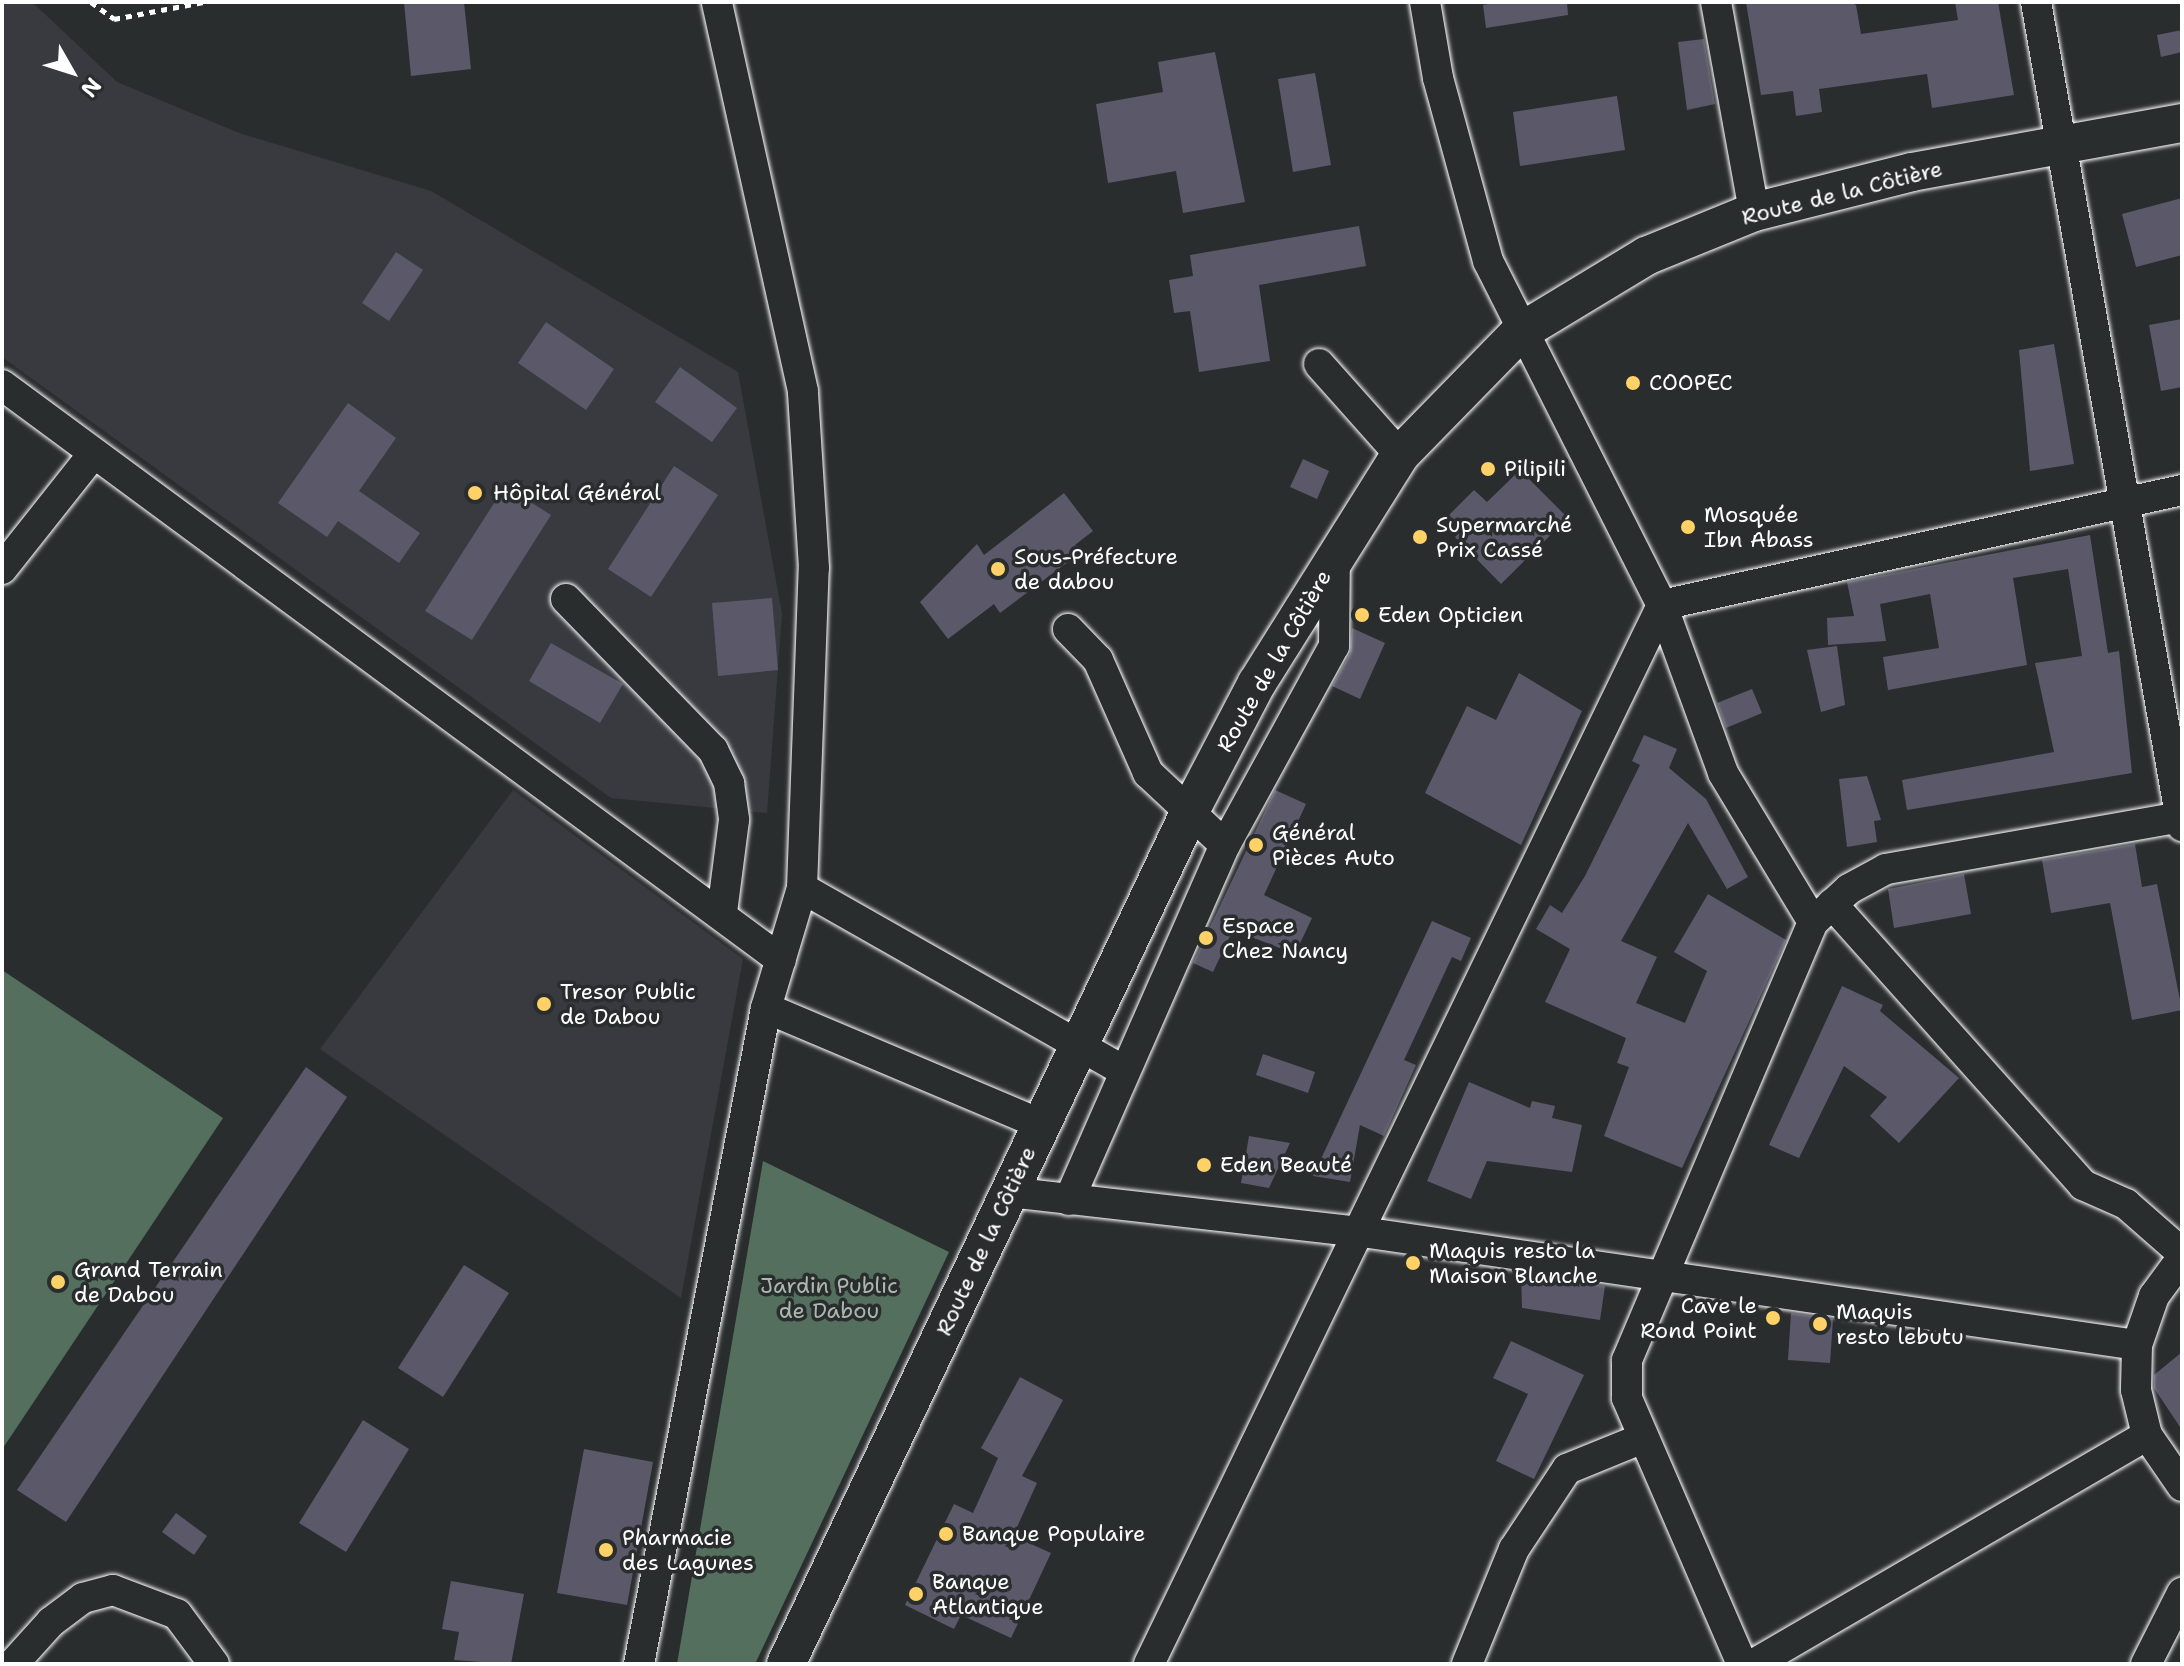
<!DOCTYPE html>
<meta charset="utf-8">
<style>
body{margin:0}
#map{position:relative;width:2184px;height:1666px;overflow:hidden;background:#2a2d2e;font-family:"Shantell Sans",sans-serif}
div>[style]{position:absolute}
[style*='--x']{left:calc(var(--x)*1px);top:calc(var(--y)*1px);width:calc(var(--w)*1px);rotate:calc(var(--a)*1deg)}
.built>*{inset:0;background:#393a40}
.green>*{inset:0;background:#546f5e}
.building>*{inset:0;background:#5b586a}
.path>*{height:5px;margin-top:-2.5px;transform-origin:0;background:repeating-linear-gradient(90deg,#fff 0 6px,transparent 0 12px)}
.roads{filter:drop-shadow(0 0 2px #fff) drop-shadow(0 0 2px #fff)}
.minor>*{height:30px;margin:-15px;padding:0 15px;transform-origin:15px;border-radius:15px;background:#2a2d2e}
.major>*{height:38px;margin:-19px;padding:0 19px;transform-origin:19px;border-radius:19px;background:#2a2d2e}
.dots>*{width:22px;height:22px;translate:-50% -50%;box-sizing:border-box;border:4px solid #2a2d2e;border-radius:50%}
span{translate:-50% -50%;white-space:nowrap;text-align:center;line-height:1.15;-webkit-text-stroke:7px #2a2d2e;paint-order:stroke}
.street-label{font-size:22px;color:#fff}
.poi-label{font-size:22px;color:#fff}
.left{translate:0 -50%;text-align:left}
.right{translate:-100% -50%;text-align:right}
.park-label{font-size:22px;color:#aab7ae}
.frame{position:absolute;inset:0;border:4px solid #fff;pointer-events:none}
.north{position:absolute;left:32px;top:32px;width:80px;height:80px;-webkit-text-stroke:6px #2a2d2e;paint-order:stroke;rotate:129deg;font-size:22px;font-weight:700;line-height:32px;text-align:center;color:#fff}
.north::after{content:'';display:block;margin:auto;width:28px;height:36px;background:#fff;clip-path:polygon(50% 0,100% 100%,50% 72%,0 100%)}
</style>
<div id="map">
<div class="built">
<div style="clip-path:polygon(2px 2px,32px 2px,117px 82px,239px 133px,431px 191px,738px 372px,782px 614px,767px 813px,611px 798px,2px 357px)"></div>
<div style="clip-path:polygon(513px 790px,743px 959px,681px 1298px,320px 1049px)"></div>
</div>
<div class="green">
<div style="clip-path:polygon(2px 970px,223px 1118px,3px 1448px,2px 1447px)"></div>
<div style="clip-path:polygon(763px 1161px,949px 1252px,755px 1664px,677px 1664px)"></div>
</div>
<div class="building">
<div style="clip-path:polygon(404px 2px,464px 2px,471px 69px,411px 76px)"></div>
<div style="clip-path:polygon(1500px 2px,1567px 2px,1568px 15px,1486px 28px,1483px 5px)"></div>
<div style="clip-path:polygon(1746px 2px,1849px 2px,1856px 5px,1861px 34px,1958px 20px,1955px 2px,1998px 2px,2014px 95px,1932px 108px,1927px 74px,1819px 89px,1822px 112px,1796px 116px,1793px 91px,1761px 95px)"></div>
<div style="clip-path:polygon(2182px 30px,2182px 52px,2161px 57px,2157px 35px)"></div>
<div style="clip-path:polygon(1704px 39px,1715px 104px,1687px 110px,1678px 42px)"></div>
<div style="clip-path:polygon(1215px 52px,1245px 202px,1183px 213px,1176px 171px,1108px 183px,1096px 104px,1163px 92px,1158px 62px)"></div>
<div style="clip-path:polygon(1315px 73px,1331px 165px,1293px 172px,1278px 79px)"></div>
<div style="clip-path:polygon(1617px 96px,1625px 150px,1520px 166px,1513px 112px)"></div>
<div style="clip-path:polygon(2182px 198px,2182px 255px,2136px 267px,2122px 214px)"></div>
<div style="clip-path:polygon(1359px 226px,1366px 266px,1259px 285px,1270px 361px,1199px 372px,1190px 311px,1174px 313px,1169px 280px,1193px 276px,1190px 255px)"></div>
<div style="clip-path:polygon(396px 252px,423px 270px,389px 321px,362px 303px)"></div>
<div style="clip-path:polygon(2182px 319px,2182px 387px,2161px 391px,2149px 325px)"></div>
<div style="clip-path:polygon(546px 322px,614px 369px,586px 410px,518px 363px)"></div>
<div style="clip-path:polygon(2054px 344px,2074px 464px,2030px 471px,2019px 350px)"></div>
<div style="clip-path:polygon(680px 367px,737px 408px,712px 442px,655px 402px)"></div>
<div style="clip-path:polygon(348px 403px,396px 438px,359px 491px,420px 533px,399px 563px,338px 521px,327px 537px,278px 503px)"></div>
<div style="clip-path:polygon(1303px 459px,1329px 471px,1317px 499px,1290px 487px)"></div>
<div style="clip-path:polygon(674px 466px,718px 495px,651px 597px,608px 569px)"></div>
<div style="clip-path:polygon(1520px 470px,1568px 518px,1501px 584px,1455px 537px,1461px 531px,1447px 517px,1474px 490px,1487px 502px)"></div>
<div style="clip-path:polygon(505px 486px,551px 515px,472px 640px,425px 611px)"></div>
<div style="clip-path:polygon(1064px 493px,1093px 531px,1075px 545px,1081px 552px,1000px 613px,994px 604px,948px 639px,920px 602px,977px 544px,984px 555px)"></div>
<div style="clip-path:polygon(2090px 535px,2108px 653px,2119px 651px,2132px 773px,1907px 810px,1902px 780px,2054px 752px,2035px 663px,2082px 656px,2068px 569px,2013px 578px,2027px 665px,1888px 690px,1883px 657px,1939px 648px,1930px 594px,1880px 604px,1886px 641px,1828px 645px,1827px 618px,1854px 616px,1847px 582px)"></div>
<div style="clip-path:polygon(772px 598px,778px 670px,718px 676px,712px 603px)"></div>
<div style="clip-path:polygon(1352px 628px,1385px 643px,1360px 699px,1332px 686px,1350px 654px)"></div>
<div style="clip-path:polygon(551px 643px,623px 684px,600px 723px,529px 681px)"></div>
<div style="clip-path:polygon(1837px 646px,1845px 705px,1821px 712px,1807px 650px)"></div>
<div style="clip-path:polygon(1519px 673px,1582px 711px,1521px 845px,1425px 793px,1467px 706px,1496px 720px)"></div>
<div style="clip-path:polygon(1752px 689px,1762px 713px,1726px 728px,1717px 703px)"></div>
<div style="clip-path:polygon(1644px 735px,1677px 749px,1669px 768px,1706px 799px,1748px 877px,1727px 889px,1688px 823px,1621px 941px,1657px 957px,1636px 1003px,1685px 1023px,1707px 971px,1674px 952px,1708px 894px,1786px 940px,1682px 1168px,1604px 1136px,1629px 1067px,1617px 1063px,1626px 1038px,1545px 1002px,1570px 949px,1536px 929px,1550px 905px,1562px 913px,1585px 876px,1640px 765px,1632px 761px)"></div>
<div style="clip-path:polygon(1867px 776px,1881px 820px,1874px 821px,1877px 842px,1847px 847px,1839px 779px)"></div>
<div style="clip-path:polygon(1275px 790px,1306px 804px,1264px 895px,1312px 918px,1295px 954px,1233px 930px,1213px 972px,1193px 963px)"></div>
<div style="clip-path:polygon(2135px 844px,2142px 887px,2157px 884px,2182px 1010px,2132px 1020px,2110px 903px,2051px 913px,2042px 860px)"></div>
<div style="clip-path:polygon(1964px 874px,1971px 914px,1894px 928px,1888px 889px)"></div>
<div style="clip-path:polygon(1432px 921px,1471px 938px,1461px 961px,1452px 957px,1404px 1060px,1416px 1065px,1384px 1136px,1360px 1125px,1350px 1182px,1313px 1176px)"></div>
<div style="clip-path:polygon(1842px 986px,1883px 1005px,1880px 1011px,1959px 1078px,1899px 1143px,1870px 1116px,1887px 1097px,1844px 1066px,1799px 1158px,1769px 1145px)"></div>
<div style="clip-path:polygon(1263px 1054px,1315px 1072px,1308px 1093px,1256px 1075px)"></div>
<div style="clip-path:polygon(306px 1067px,347px 1097px,66px 1522px,17px 1490px)"></div>
<div style="clip-path:polygon(1469px 1082px,1530px 1108px,1532px 1101px,1555px 1106px,1552px 1118px,1582px 1125px,1572px 1172px,1487px 1161px,1471px 1199px,1427px 1181px)"></div>
<div style="clip-path:polygon(1249px 1136px,1290px 1143px,1269px 1188px,1241px 1183px)"></div>
<div style="clip-path:polygon(464px 1265px,509px 1293px,443px 1397px,398px 1368px)"></div>
<div style="clip-path:polygon(1521px 1274px,1605px 1286px,1600px 1320px,1522px 1308px)"></div>
<div style="clip-path:polygon(1791px 1313px,1833px 1319px,1830px 1363px,1788px 1360px)"></div>
<div style="clip-path:polygon(1511px 1341px,1584px 1375px,1534px 1479px,1496px 1461px,1528px 1394px,1493px 1378px)"></div>
<div style="clip-path:polygon(2182px 1352px,2182px 1430px,2154px 1388px,2154px 1375px)"></div>
<div style="clip-path:polygon(1020px 1377px,1063px 1400px,1022px 1476px,1037px 1483px,1013px 1536px,1051px 1553px,1011px 1638px,961px 1615px,954px 1629px,905px 1605px,954px 1504px,973px 1513px,998px 1458px,981px 1448px)"></div>
<div style="clip-path:polygon(363px 1420px,409px 1449px,346px 1552px,299px 1523px)"></div>
<div style="clip-path:polygon(584px 1449px,653px 1462px,627px 1605px,557px 1593px)"></div>
<div style="clip-path:polygon(176px 1513px,207px 1536px,194px 1555px,162px 1532px)"></div>
<div style="clip-path:polygon(451px 1581px,524px 1594px,511px 1664px,454px 1660px,459px 1632px,442px 1629px)"></div>
</div>
<div class="path">
<div style="--x:91;--y:2;--w:29;--a:36"></div>
<div style="--x:114;--y:19;--w:91;--a:-10.8"></div>
</div>
<div class="roads">
<div class="minor">
<div style="--x:1425;--y:2;--w:77;--a:80.3"></div>
<div style="--x:1438;--y:78;--w:190;--a:74.7"></div>
<div style="--x:1488;--y:261;--w:386;--a:63.2"></div>
<div style="--x:1662;--y:605;--w:179;--a:70"></div>
<div style="--x:1723;--y:773;--w:174;--a:58.9"></div>
<div style="--x:1716;--y:2;--w:213;--a:79.7"></div>
<div style="--x:2036;--y:2;--w:837;--a:79.95"></div>
<div style="--x:1319;--y:364;--w:122;--a:48.3"></div>
<div style="--x:2;--y:385;--w:968;--a:36.43"></div>
<div style="--x:2;--y:569;--w:147;--a:-51.6"></div>
<div style="--x:566;--y:599;--w:211;--a:45.8"></div>
<div style="--x:713;--y:750;--w:37;--a:64"></div>
<div style="--x:729;--y:783;--w:37;--a:82"></div>
<div style="--x:734;--y:820;--w:94;--a:97.4"></div>
<div style="--x:1662;--y:605;--w:533;--a:-12.47"></div>
<div style="--x:1068;--y:629;--w:43;--a:45.9"></div>
<div style="--x:1098;--y:660;--w:124;--a:66.1"></div>
<div style="--x:1148;--y:773;--w:105;--a:43.1"></div>
<div style="--x:802;--y:888;--w:369;--a:29.6"></div>
<div style="--x:1832;--y:904;--w:377;--a:48.2"></div>
<div style="--x:2083;--y:1185;--w:47;--a:23.8"></div>
<div style="--x:2126;--y:1204;--w:74;--a:41.2"></div>
<div style="--x:766;--y:1008;--w:298;--a:22.9"></div>
<div style="--x:1009;--y:1192;--w:355;--a:6.5"></div>
<div style="--x:1362;--y:1232;--w:783;--a:8.3"></div>
<div style="--x:1069;--y:1200;--w:388;--a:-66.3"></div>
<div style="--x:1225;--y:845;--w:227;--a:-61.3"></div>
<div style="--x:1334;--y:646;--w:89;--a:-89.4"></div>
<div style="--x:2182;--y:1258;--w:47;--a:126.4"></div>
<div style="--x:2154;--y:1296;--w:52;--a:109.1"></div>
<div style="--x:2137;--y:1345;--w:45;--a:91.3"></div>
<div style="--x:2136;--y:1390;--w:46;--a:76.3"></div>
<div style="--x:2147;--y:1435;--w:62;--a:55.5"></div>
<div style="--x:13;--y:1664;--w:57;--a:-47.9"></div>
<div style="--x:51;--y:1622;--w:40;--a:-37"></div>
<div style="--x:83;--y:1598;--w:31;--a:-15"></div>
<div style="--x:113;--y:1590;--w:68;--a:20.6"></div>
<div style="--x:177;--y:1614;--w:62;--a:53.5"></div>
<div style="--x:639;--y:1664;--w:668;--a:-79.04"></div>
<div style="--x:766;--y:1008;--w:125;--a:-73.3"></div>
<div style="--x:802;--y:888;--w:320;--a:-87.9"></div>
<div style="--x:814;--y:568;--w:177;--a:-93.6"></div>
<div style="--x:803;--y:391;--w:398;--a:-102.5"></div>
<div style="--x:1149;--y:1664;--w:1177;--a:-64.15"></div>
<div style="--x:1467;--y:1664;--w:124;--a:-67.8"></div>
<div style="--x:1514;--y:1549;--w:96;--a:-56.5"></div>
<div style="--x:1567;--y:1469;--w:82;--a:-22.2"></div>
<div style="--x:1742;--y:1664;--w:290;--a:-113.4"></div>
<div style="--x:1627;--y:1398;--w:38;--a:-90"></div>
<div style="--x:1627;--y:1360;--w:476;--a:-67"></div>
<div style="--x:1813;--y:922;--w:49;--a:-42.5"></div>
<div style="--x:1849;--y:889;--w:42;--a:-28.4"></div>
<div style="--x:1886;--y:869;--w:301;--a:-10"></div>
<div style="--x:1754;--y:1664;--w:455;--a:-30.2"></div>
<div style="--x:2146;--y:1664;--w:80;--a:-63.1"></div>
</div>
<div class="major">
<div style="--x:786;--y:1664;--w:946;--a:-64.65"></div>
<div style="--x:1191;--y:809;--w:142;--a:-62.4"></div>
<div style="--x:1257;--y:683;--w:269;--a:-57.9"></div>
<div style="--x:1400;--y:455;--w:170;--a:-45.7"></div>
<div style="--x:1519;--y:333;--w:149;--a:-31.2"></div>
<div style="--x:1646;--y:256;--w:117;--a:-22.2"></div>
<div style="--x:1754;--y:212;--w:163;--a:-14.2"></div>
<div style="--x:1912;--y:172;--w:274;--a:-10.3"></div>
</div>
</div>
<div class="dots">
<div style="left:1633px;top:383px;background:#ffd166"></div>
<div style="left:1488px;top:469px;background:#ffd166"></div>
<div style="left:475px;top:493px;background:#ffd166"></div>
<div style="left:1688px;top:527px;background:#ffd166"></div>
<div style="left:1420px;top:537px;background:#ffd166"></div>
<div style="left:998px;top:569px;background:#ffd166"></div>
<div style="left:1362px;top:615px;background:#ffd166"></div>
<div style="left:1256px;top:845px;background:#ffd166"></div>
<div style="left:1206px;top:938px;background:#ffd166"></div>
<div style="left:544px;top:1004px;background:#ffd166"></div>
<div style="left:1204px;top:1165px;background:#ffd166"></div>
<div style="left:1413px;top:1263px;background:#ffd166"></div>
<div style="left:58px;top:1282px;background:#ffd166"></div>
<div style="left:1773px;top:1318px;background:#ffd166"></div>
<div style="left:1820px;top:1324px;background:#ffd166"></div>
<div style="left:946px;top:1534px;background:#ffd166"></div>
<div style="left:606px;top:1550px;background:#ffd166"></div>
<div style="left:916px;top:1594px;background:#ffd166"></div>
</div>
<div class="street-label">
<span style="left:1842px;top:193px;rotate:-14deg">Route de la Côtière</span>
<span style="left:1274px;top:661px;rotate:-60deg">Route de la Côtière</span>
<span style="left:986px;top:1241px;rotate:-65deg">Route de la Côtière</span>
</div>
<div class="poi-label">
<span class="left" style="left:1649px;top:383px">COOPEC</span>
<span class="left" style="left:1504px;top:469px">Pilipili</span>
<span class="left" style="left:493px;top:493px">Hôpital Général</span>
<span class="left" style="left:1704px;top:527px">Mosquée<br>Ibn Abass</span>
<span class="left" style="left:1436px;top:537px">Supermarché<br>Prix Cassé</span>
<span class="left" style="left:1014px;top:569px">Sous-Préfecture<br>de dabou</span>
<span class="left" style="left:1378px;top:615px">Eden Opticien</span>
<span class="left" style="left:1272px;top:845px">Général<br>Pièces Auto</span>
<span class="left" style="left:1222px;top:938px">Espace<br>Chez Nancy</span>
<span class="left" style="left:560px;top:1004px">Tresor Public<br>de Dabou</span>
<span class="left" style="left:1220px;top:1165px">Eden Beauté</span>
<span class="left" style="left:1429px;top:1263px">Maquis resto la<br>Maison Blanche</span>
<span class="left" style="left:74px;top:1282px">Grand Terrain<br>de Dabou</span>
<span class="right" style="left:1757px;top:1318px">Cave le<br>Rond Point</span>
<span class="left" style="left:1836px;top:1324px">Maquis<br>resto lebutu</span>
<span class="left" style="left:962px;top:1534px">Banque Populaire</span>
<span class="left" style="left:622px;top:1550px">Pharmacie<br>des Lagunes</span>
<span class="left" style="left:932px;top:1594px">Banque<br>Atlantique</span>
</div>
<div class="park-label">
<span style="left:829px;top:1298px">Jardin Public<br>de Dabou</span>
</div>
<div class="frame"></div>
<div class="north">N</div>
</div>
